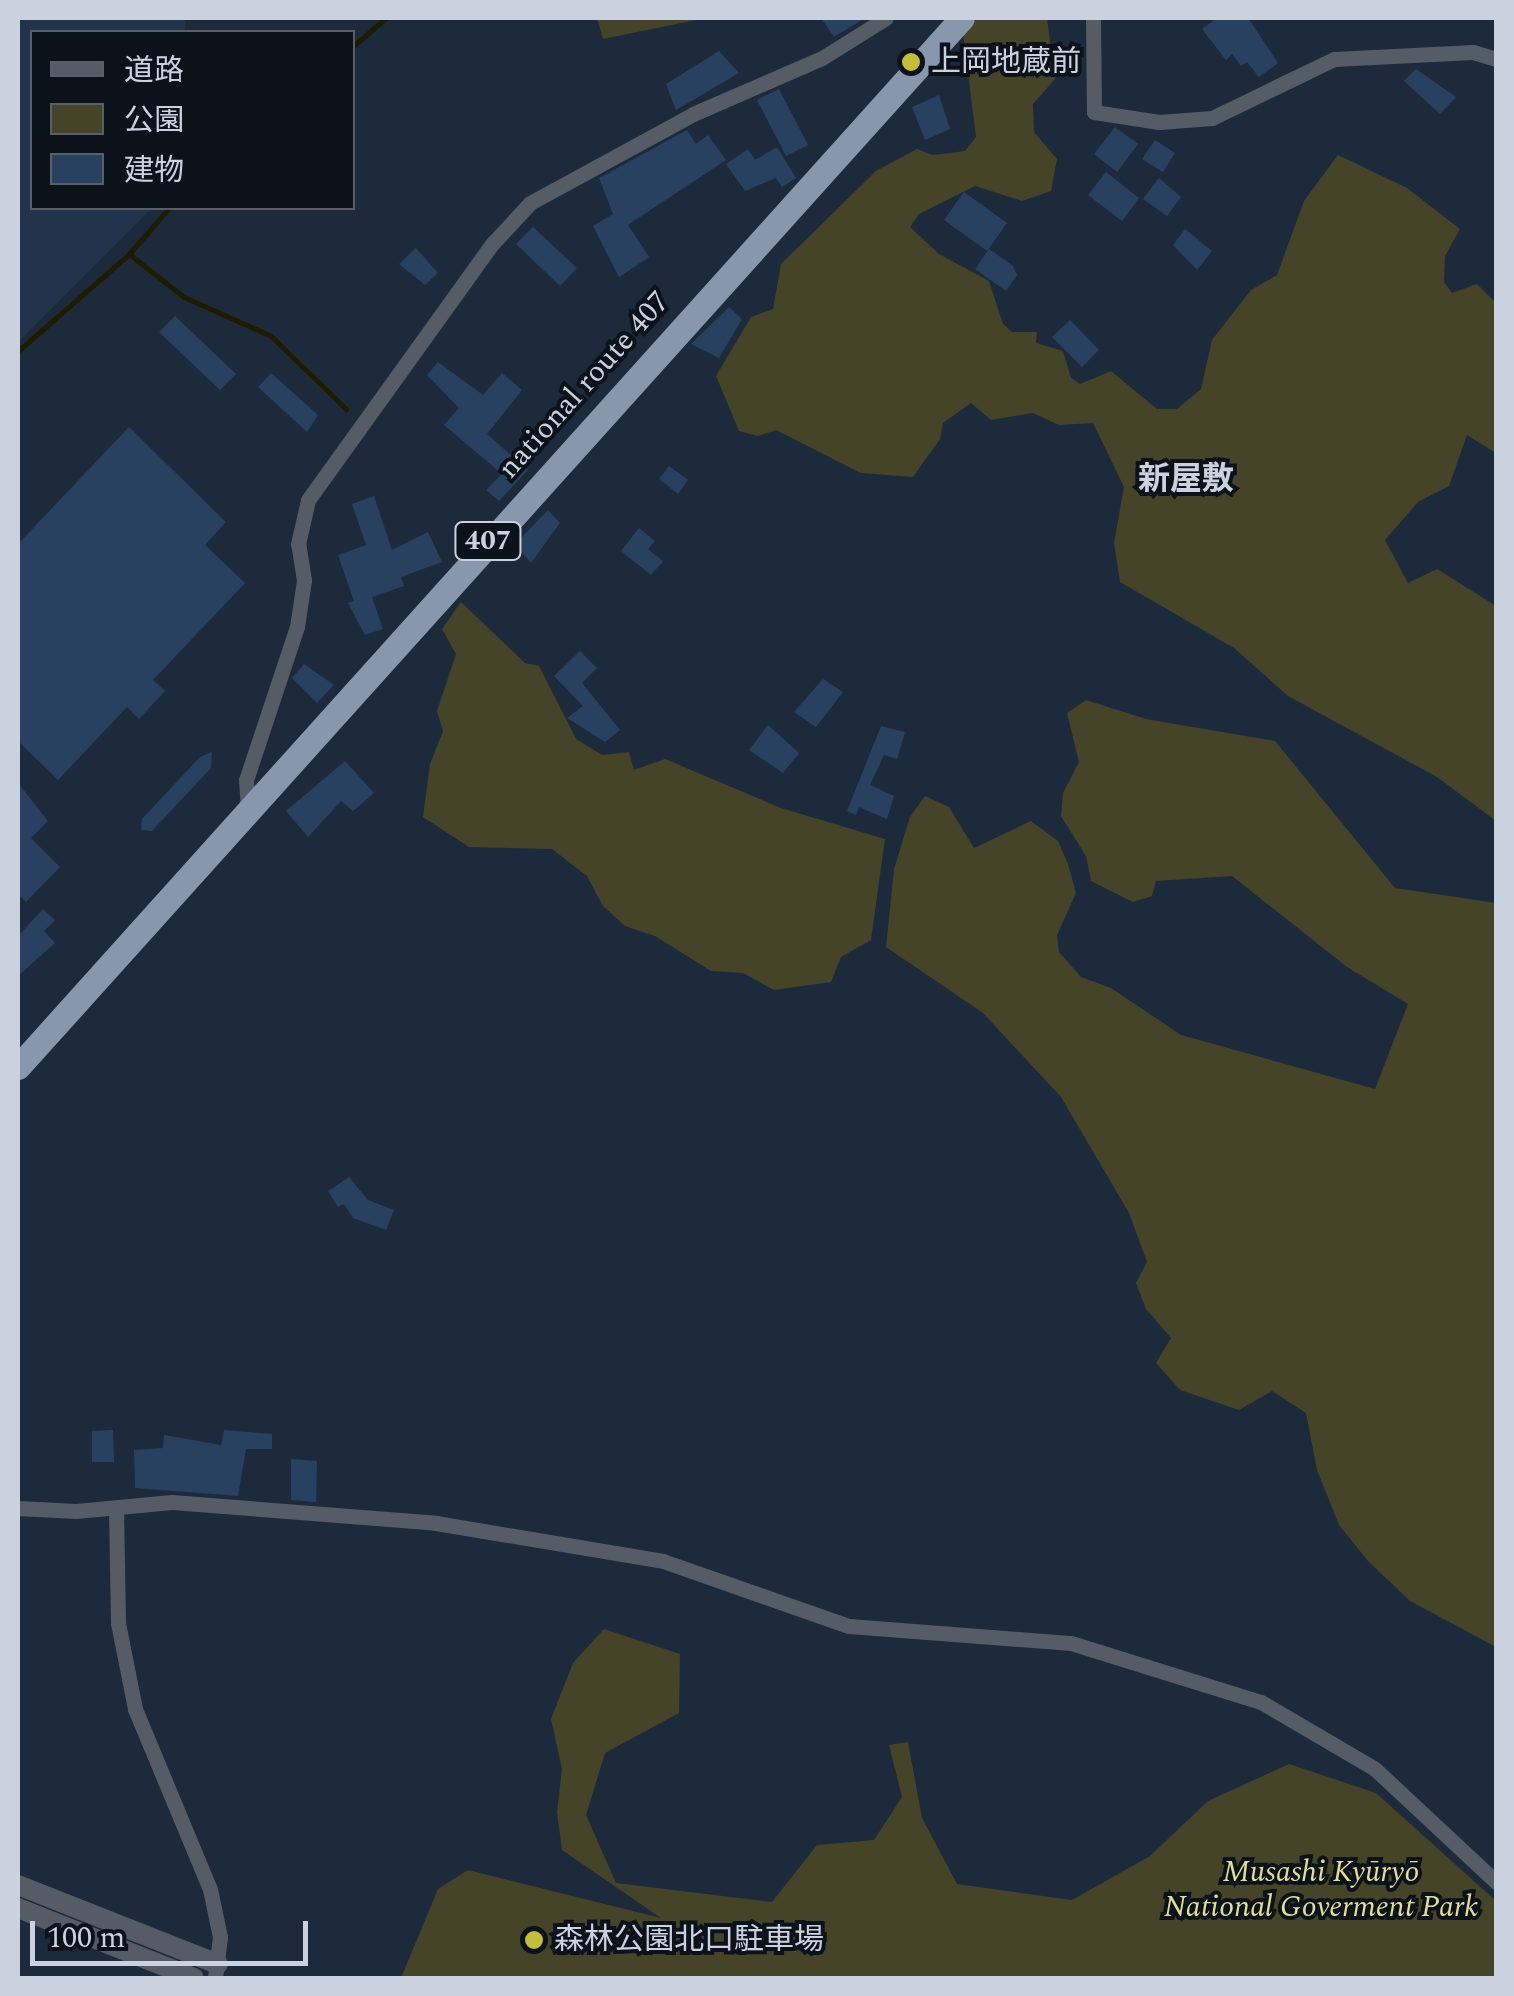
<!DOCTYPE html>
<meta charset="utf-8">
<style>
body{margin:0}
#map{position:relative;width:1514px;height:1996px;overflow:hidden;background:#1c2a3c;font-family:Spectral,"Noto Sans JP",serif}
div>[style]{position:absolute}
[style*='--x']{left:calc(var(--x)*1px);top:calc(var(--y)*1px);width:calc(var(--w)*1px);rotate:calc(var(--a)*1deg)}
.built>*{inset:0;background:#21334a}
.green>*{inset:0;background:#454428}
.stream>*{height:5px;margin:-2.5px;padding:0 2.5px;transform-origin:2.5px;border-radius:2.5px;background:#1e1b00}
.building>*{inset:0;background:#294160}
.minor>*{height:15px;margin:-7.5px;padding:0 7.5px;transform-origin:7.5px;border-radius:7.5px;background:#555c65}
.tertiary>*{height:20px;margin:-10px;padding:0 10px;transform-origin:10px;border-radius:10px;background:#555c65}
.trunk>*{height:25px;margin:-12.5px;padding:0 12.5px;transform-origin:12.5px;border-radius:12.5px;background:#8897ac}
.dots>*{width:28px;height:28px;translate:-50% -50%;box-sizing:border-box;border:5px solid #0c121a;border-radius:50%}
span{translate:-50% -50%;white-space:nowrap;text-align:center;line-height:1.15;-webkit-text-stroke:8px #0c121a;paint-order:stroke}
.shield-label span{padding:2px 8px;background:#0c121a;border:2px solid;border-radius:8px;-webkit-text-stroke-width:0}
.shield-label{font-size:28px;color:#cad2df;font-weight:700}
.poi-label{font-size:30px;color:#cad2df}
.left{translate:0 -50%;text-align:left}
.street-label{font-size:30px;color:#cad2df}
.park-label{font-size:30px;color:#e2de96;font-style:italic}
.neighbourhood-label{font-size:32px;color:#cad2df;font-weight:700}
.frame{position:absolute;inset:0;border:20px solid #cad2df;pointer-events:none}
.legend{position:absolute;left:30px;top:30px;width:325px;height:180px;box-sizing:border-box;background:#0c121a;border:2px solid #585f69;margin:0;padding:12px 18px;list-style:none;font-size:30px;color:#cad2df}
.legend li{display:flex;align-items:center;gap:20px;height:50px}
.legend b{width:50px;border:2px solid #585f69}
.scale{position:absolute;left:30px;top:1921px;width:278px;height:45px;box-sizing:border-box;border:5px solid #cad2df;border-top:0;padding-left:12px;font-size:30px;line-height:35px;white-space:nowrap;color:#cad2df;-webkit-text-stroke:8px #0c121a;paint-order:stroke}
</style>
<div id="map">
<div class="built">
<div style="clip-path:polygon(18px 18px,185px 18px,185px 32px,32px 32px,32px 208px,152px 208px,18px 342px)"></div>
</div>
<div class="green">
<div style="clip-path:polygon(597px 18px,706px 18px,603px 39px)"></div>
<div style="clip-path:polygon(978px 18px,1047px 18px,1055px 79px,1033px 104px,1034px 132px,1057px 159px,1051px 191px,1022px 201px,975px 186px,919px 214px,910px 227px,939px 254px,989px 281px,1003px 324px,1012px 332px,1037px 332px,1036px 343px,1063px 351px,1071px 378px,1080px 384px,1111px 371px,1157px 409px,1177px 409px,1201px 389px,1212px 340px,1251px 290px,1277px 275px,1304px 201px,1338px 155px,1407px 188px,1460px 229px,1445px 256px,1444px 282px,1452px 293px,1477px 284px,1496px 303px,1496px 453px,1467px 435px,1449px 486px,1418px 502px,1385px 540px,1408px 583px,1437px 569px,1496px 606px,1496px 821px,1437px 777px,1288px 696px,1234px 648px,1120px 582px,1114px 543px,1124px 487px,1093px 423px,1059px 425px,1033px 413px,991px 420px,971px 403px,943px 423px,940px 439px,913px 477px,861px 473px,776px 430px,758px 436px,739px 431px,716px 376px,751px 317px,773px 309px,781px 264px,876px 171px,917px 149px,933px 155px,965px 151px,976px 137px,963px 33px)"></div>
<div style="clip-path:polygon(461px 602px,525px 663px,539px 666px,576px 739px,602px 755px,629px 752px,634px 770px,665px 759px,781px 808px,885px 839px,871px 940px,841px 957px,831px 982px,774px 990px,743px 973px,711px 971px,655px 936px,625px 926px,603px 906px,587px 876px,552px 849px,469px 847px,423px 817px,430px 764px,443px 731px,437px 711px,456px 654px,442px 629px)"></div>
<div style="clip-path:polygon(1086px 700px,1146px 719px,1275px 741px,1395px 888px,1496px 903px,1496px 1647px,1410px 1601px,1368px 1561px,1339px 1525px,1317px 1470px,1306px 1413px,1272px 1391px,1239px 1410px,1180px 1390px,1156px 1363px,1171px 1338px,1146px 1309px,1136px 1283px,1147px 1262px,1129px 1213px,1061px 1097px,983px 1013px,886px 947px,894px 869px,910px 817px,925px 796px,949px 807px,974px 848px,1031px 821px,1058px 841px,1068px 864px,1076px 893px,1057px 935px,1059px 952px,1081px 977px,1111px 988px,1181px 1035px,1375px 1089px,1408px 1004px,1347px 967px,1232px 876px,1156px 881px,1152px 896px,1133px 902px,1091px 881px,1086px 856px,1061px 816px,1063px 793px,1079px 762px,1067px 713px)"></div>
<div style="clip-path:polygon(604px 1629px,680px 1654px,679px 1713px,605px 1753px,586px 1815px,616px 1883px,772px 1902px,817px 1845px,874px 1840px,902px 1797px,889px 1745px,908px 1742px,922px 1818px,957px 1884px,1072px 1900px,1150px 1856px,1208px 1801px,1289px 1764px,1376px 1793px,1496px 1901px,1496px 1978px,401px 1978px,438px 1889px,468px 1870px,661px 1918px,562px 1850px,557px 1812px,562px 1769px,551px 1719px,573px 1663px)"></div>
</div>
<div class="stream">
<div style="--x:352;--y:47;--w:45;--a:-40.5"></div>
<div style="--x:129;--y:254;--w:61;--a:-49"></div>
<div style="--x:18;--y:351;--w:147;--a:-41.1"></div>
<div style="--x:129;--y:254;--w:70;--a:38"></div>
<div style="--x:184;--y:297;--w:95;--a:24.1"></div>
<div style="--x:271;--y:336;--w:105;--a:44.2"></div>
</div>
<div class="building">
<div style="clip-path:polygon(821px 18px,865px 18px,834px 37px)"></div>
<div style="clip-path:polygon(1217px 18px,1248px 18px,1278px 63px,1259px 77px,1247px 62px,1241px 66px,1232px 54px,1226px 60px,1202px 29px)"></div>
<div style="clip-path:polygon(719px 51px,739px 73px,676px 110px,666px 84px)"></div>
<div style="clip-path:polygon(1416px 69px,1456px 97px,1440px 114px,1404px 81px)"></div>
<div style="clip-path:polygon(779px 89px,808px 145px,786px 156px,757px 100px)"></div>
<div style="clip-path:polygon(939px 95px,950px 129px,925px 140px,912px 107px)"></div>
<div style="clip-path:polygon(1115px 127px,1138px 144px,1117px 172px,1094px 154px)"></div>
<div style="clip-path:polygon(687px 130px,696px 144px,708px 135px,726px 160px,628px 225px,649px 257px,619px 277px,593px 226px,613px 214px,599px 178px)"></div>
<div style="clip-path:polygon(1155px 140px,1175px 153px,1163px 172px,1142px 159px)"></div>
<div style="clip-path:polygon(777px 147px,796px 178px,782px 187px,776px 178px,745px 191px,726px 164px,748px 149px,755px 160px)"></div>
<div style="clip-path:polygon(1106px 172px,1139px 198px,1122px 221px,1088px 195px)"></div>
<div style="clip-path:polygon(1159px 178px,1181px 197px,1167px 216px,1143px 199px)"></div>
<div style="clip-path:polygon(964px 192px,1007px 223px,987px 251px,944px 220px)"></div>
<div style="clip-path:polygon(533px 227px,577px 268px,560px 286px,516px 244px)"></div>
<div style="clip-path:polygon(1185px 229px,1212px 251px,1197px 270px,1173px 245px)"></div>
<div style="clip-path:polygon(416px 248px,438px 273px,425px 285px,399px 264px)"></div>
<div style="clip-path:polygon(989px 249px,1013px 266px,1017px 275px,1006px 291px,975px 269px)"></div>
<div style="clip-path:polygon(729px 307px,742px 319px,719px 358px,691px 344px)"></div>
<div style="clip-path:polygon(175px 316px,236px 374px,220px 390px,159px 332px)"></div>
<div style="clip-path:polygon(1070px 320px,1099px 350px,1082px 367px,1052px 337px)"></div>
<div style="clip-path:polygon(438px 362px,483px 395px,502px 373px,522px 390px,487px 434px,528px 470px,499px 501px,486px 490px,502px 474px,444px 425px,459px 408px,427px 375px)"></div>
<div style="clip-path:polygon(271px 373px,318px 415px,307px 432px,258px 387px)"></div>
<div style="clip-path:polygon(129px 427px,226px 522px,205px 545px,245px 583px,153px 680px,165px 691px,139px 719px,127px 707px,58px 780px,18px 741px,18px 544px)"></div>
<div style="clip-path:polygon(669px 466px,688px 480px,678px 494px,659px 479px)"></div>
<div style="clip-path:polygon(374px 496px,392px 550px,428px 532px,442px 562px,401px 577px,404px 586px,372px 597px,383px 629px,365px 635px,348px 603px,354px 601px,338px 555px,366px 545px,352px 504px)"></div>
<div style="clip-path:polygon(548px 510px,560px 523px,531px 563px,515px 544px)"></div>
<div style="clip-path:polygon(639px 528px,655px 541px,648px 549px,663px 561px,651px 575px,621px 551px)"></div>
<div style="clip-path:polygon(580px 651px,597px 668px,582px 683px,620px 730px,605px 742px,567px 718px,583px 706px,554px 676px)"></div>
<div style="clip-path:polygon(304px 664px,334px 685px,317px 703px,292px 678px)"></div>
<div style="clip-path:polygon(823px 679px,843px 692px,816px 727px,794px 712px)"></div>
<div style="clip-path:polygon(768px 725px,799px 753px,783px 773px,749px 750px)"></div>
<div style="clip-path:polygon(881px 726px,905px 732px,897px 759px,884px 755px,870px 785px,894px 796px,887px 819px,859px 807px,856px 815px,847px 811px)"></div>
<div style="clip-path:polygon(212px 752px,211px 768px,152px 831px,141px 830px,142px 819px,200px 757px)"></div>
<div style="clip-path:polygon(345px 761px,374px 793px,353px 811px,341px 801px,308px 837px,286px 811px)"></div>
<div style="clip-path:polygon(18px 783px,48px 821px,31px 838px,60px 867px,26px 902px,18px 894px)"></div>
<div style="clip-path:polygon(43px 909px,55px 920px,44px 931px,55px 943px,18px 976px,18px 936px)"></div>
<div style="clip-path:polygon(349px 1177px,368px 1200px,394px 1210px,386px 1230px,353px 1218px,344px 1204px,338px 1207px,328px 1191px)"></div>
<div style="clip-path:polygon(113px 1430px,114px 1462px,92px 1462px,92px 1431px)"></div>
<div style="clip-path:polygon(224px 1430px,272px 1434px,272px 1449px,246px 1449px,238px 1496px,135px 1488px,134px 1450px,163px 1448px,164px 1435px,221px 1445px)"></div>
<div style="clip-path:polygon(291px 1459px,317px 1461px,316px 1502px,291px 1500px)"></div>
</div>
<div class="minor">
<div style="--x:1093;--y:18;--w:94;--a:89.4"></div>
<div style="--x:1094;--y:112;--w:66;--a:8.7"></div>
<div style="--x:1159;--y:122;--w:53;--a:-4.3"></div>
<div style="--x:1212;--y:118;--w:136;--a:-25.8"></div>
<div style="--x:1334;--y:59;--w:139;--a:-2.9"></div>
<div style="--x:1473;--y:52;--w:24;--a:17"></div>
<div style="--x:248;--y:809;--w:29;--a:-94"></div>
<div style="--x:246;--y:780;--w:161;--a:-71.6"></div>
<div style="--x:297;--y:627;--w:48;--a:-81.5"></div>
<div style="--x:304;--y:580;--w:36;--a:-99"></div>
<div style="--x:298;--y:544;--w:45;--a:-77.2"></div>
<div style="--x:308;--y:500;--w:317;--a:-54.3"></div>
<div style="--x:493;--y:243;--w:54;--a:-47.2"></div>
<div style="--x:530;--y:203;--w:186;--a:-28.6"></div>
<div style="--x:693;--y:114;--w:141;--a:-23.5"></div>
<div style="--x:822;--y:58;--w:75;--a:-32"></div>
<div style="--x:18;--y:1508;--w:58;--a:3"></div>
<div style="--x:76;--y:1511;--w:96;--a:-5.4"></div>
<div style="--x:172;--y:1502;--w:265;--a:4.5"></div>
<div style="--x:436;--y:1523;--w:230;--a:9.5"></div>
<div style="--x:663;--y:1561;--w:197;--a:19.3"></div>
<div style="--x:849;--y:1626;--w:223;--a:4.4"></div>
<div style="--x:1071;--y:1643;--w:199;--a:17.3"></div>
<div style="--x:1261;--y:1702;--w:132;--a:30.4"></div>
<div style="--x:1375;--y:1769;--w:166;--a:43"></div>
<div style="--x:116;--y:1508;--w:115;--a:89"></div>
<div style="--x:118;--y:1623;--w:88;--a:78.8"></div>
<div style="--x:135;--y:1709;--w:195;--a:67.4"></div>
<div style="--x:210;--y:1889;--w:49;--a:78.2"></div>
<div style="--x:220;--y:1937;--w:41;--a:97"></div>
</div>
<div class="tertiary">
<div style="--x:18;--y:1885;--w:215;--a:21.6"></div>
<div style="--x:18;--y:1908;--w:189;--a:21.7"></div>
</div>
<div class="trunk">
<div style="--x:18;--y:1067;--w:1411;--a:-48.02"></div>
</div>
<div class="dots">
<div style="left:911px;top:62px;background:#c5bc3d"></div>
<div style="left:534px;top:1940px;background:#c5bc3d"></div>
</div>
<div class="shield-label">
<span style="left:488px;top:541px">407</span>
</div>
<div class="poi-label">
<span class="left" style="left:931px;top:62px">上岡地蔵前</span>
<span class="left" style="left:554px;top:1940px">森林公園北口駐車場</span>
</div>
<div class="street-label">
<span style="left:584px;top:385px;rotate:-48deg">national route 407</span>
</div>
<div class="park-label">
<span style="left:1321px;top:1889px">Musashi Kyūryō<br>National Goverment Park</span>
</div>
<div class="neighbourhood-label">
<span style="left:1186px;top:480px">新屋敷</span>
</div>
<div class="frame"></div>
<ul class="legend">
<li><b style="height:12px;background:#555c65"></b>道路</li>
<li><b style="height:28px;background:#454428"></b>公園</li>
<li><b style="height:28px;background:#294160"></b>建物</li>
</ul>
<div class="scale">100 m</div>
</div>
